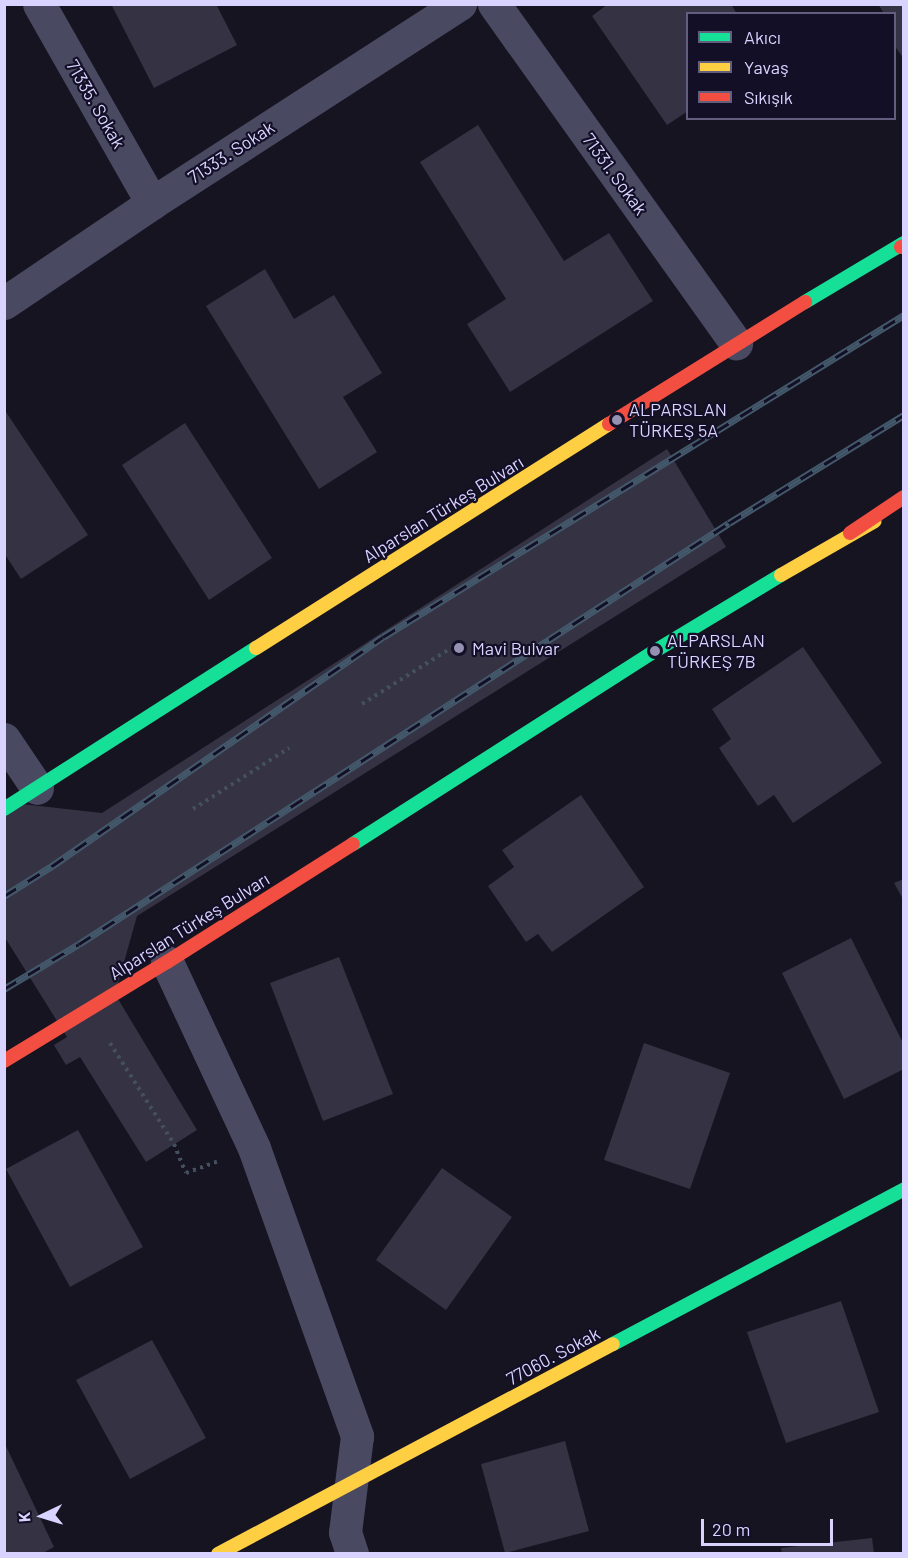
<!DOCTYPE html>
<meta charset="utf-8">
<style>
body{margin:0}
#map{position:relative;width:908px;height:1558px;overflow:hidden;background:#161421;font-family:Barlow,sans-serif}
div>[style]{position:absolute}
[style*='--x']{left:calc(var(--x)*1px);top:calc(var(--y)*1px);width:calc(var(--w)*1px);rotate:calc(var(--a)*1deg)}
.building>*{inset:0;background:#343243}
.path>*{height:4px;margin-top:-2px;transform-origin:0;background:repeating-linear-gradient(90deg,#44505f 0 3px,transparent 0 7.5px)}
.street>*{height:33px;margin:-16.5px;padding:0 16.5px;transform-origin:16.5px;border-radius:16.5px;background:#4a4962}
.fast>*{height:14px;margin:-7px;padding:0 7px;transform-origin:7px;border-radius:7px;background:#16e098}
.slow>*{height:14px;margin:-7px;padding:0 7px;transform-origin:7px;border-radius:7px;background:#ffcf43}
.jam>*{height:14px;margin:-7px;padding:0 7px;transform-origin:7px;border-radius:7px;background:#f24e42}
.rail>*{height:7px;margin-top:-3.5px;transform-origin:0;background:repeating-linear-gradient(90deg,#130f26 0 14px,#43596b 0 28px);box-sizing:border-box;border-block:2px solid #43596b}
.dots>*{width:16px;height:16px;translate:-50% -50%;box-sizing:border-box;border:3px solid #130f26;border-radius:50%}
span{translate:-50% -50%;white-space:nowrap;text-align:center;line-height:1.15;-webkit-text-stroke:4.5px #130f26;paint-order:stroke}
.street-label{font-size:18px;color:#d9d4ff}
.poi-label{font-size:18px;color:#d9d4ff}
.left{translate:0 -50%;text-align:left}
.frame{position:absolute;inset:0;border:6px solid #d9d4ff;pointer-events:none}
.legend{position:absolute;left:686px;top:12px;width:210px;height:108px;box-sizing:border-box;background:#130f26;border:2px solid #625e7d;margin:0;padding:8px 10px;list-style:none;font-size:18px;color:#d9d4ff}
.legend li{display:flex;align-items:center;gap:12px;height:30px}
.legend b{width:30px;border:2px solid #625e7d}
.north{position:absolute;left:12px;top:1486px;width:60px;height:60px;-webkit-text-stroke:4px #130f26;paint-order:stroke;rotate:266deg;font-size:16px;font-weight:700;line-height:24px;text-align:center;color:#d9d4ff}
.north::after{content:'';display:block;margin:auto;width:21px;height:27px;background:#d9d4ff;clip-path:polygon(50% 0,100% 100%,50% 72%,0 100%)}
.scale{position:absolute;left:701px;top:1519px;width:132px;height:27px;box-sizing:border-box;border:3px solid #d9d4ff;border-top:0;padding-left:8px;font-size:18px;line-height:21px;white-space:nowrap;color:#d9d4ff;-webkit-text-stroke:4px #130f26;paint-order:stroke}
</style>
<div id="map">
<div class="building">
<div style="clip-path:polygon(111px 4px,216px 4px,237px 45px,154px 88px)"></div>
<div style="clip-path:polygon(608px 4px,731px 4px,737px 14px,688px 14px,688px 111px,667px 125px,592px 16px)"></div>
<div style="clip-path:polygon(878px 4px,904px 4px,904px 59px,894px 45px,894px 14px,881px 14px,883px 12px)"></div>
<div style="clip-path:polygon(478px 125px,564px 261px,609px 233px,653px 301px,510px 392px,467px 324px,506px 299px,420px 162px)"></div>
<div style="clip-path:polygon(265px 269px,294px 319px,334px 295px,382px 373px,343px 397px,377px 452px,319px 489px,206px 306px)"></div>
<div style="clip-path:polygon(4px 409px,88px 535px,21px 579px,4px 553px)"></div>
<div style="clip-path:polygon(185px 423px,272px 558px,209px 600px,122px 465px)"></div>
<div style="clip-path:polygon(667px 449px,726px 547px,137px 916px,115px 994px,197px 1130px,146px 1162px,80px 1057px,66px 1065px,54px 1045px,67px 1037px,4px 936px,4px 802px,102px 813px)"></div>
<div style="clip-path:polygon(803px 647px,882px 763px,793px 823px,774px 795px,758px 806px,719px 748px,731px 739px,712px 709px)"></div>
<div style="clip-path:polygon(581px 795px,644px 887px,552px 952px,538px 934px,526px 942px,488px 886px,514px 867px,502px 850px)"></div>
<div style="clip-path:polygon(904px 879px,904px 901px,894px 883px)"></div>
<div style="clip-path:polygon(851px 938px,904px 1045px,904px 1069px,844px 1099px,782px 973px)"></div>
<div style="clip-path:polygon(339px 957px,393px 1094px,323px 1121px,270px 983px)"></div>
<div style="clip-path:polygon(644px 1043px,730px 1073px,690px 1189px,604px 1160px)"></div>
<div style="clip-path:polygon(78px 1130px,143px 1247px,70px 1287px,6px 1169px)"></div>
<div style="clip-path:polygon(442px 1168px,512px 1217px,446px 1310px,376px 1260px)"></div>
<div style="clip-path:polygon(841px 1301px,879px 1412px,786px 1443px,747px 1332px)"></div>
<div style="clip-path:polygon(152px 1340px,206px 1438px,130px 1479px,76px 1380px)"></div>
<div style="clip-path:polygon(565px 1441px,589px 1531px,505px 1553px,481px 1464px)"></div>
<div style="clip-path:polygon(4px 1442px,54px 1547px,41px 1554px,4px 1554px)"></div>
<div style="clip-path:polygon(872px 1538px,874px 1554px,782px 1554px,781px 1548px)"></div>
</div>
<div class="path">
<div style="--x:362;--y:704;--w:115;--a:-32.2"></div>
<div style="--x:193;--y:809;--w:114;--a:-32.4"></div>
<div style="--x:110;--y:1043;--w:120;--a:57.6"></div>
<div style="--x:174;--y:1144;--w:31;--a:68"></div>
<div style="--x:186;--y:1173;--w:33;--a:-20"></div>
</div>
<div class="street">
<div style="--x:39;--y:4;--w:229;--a:60.4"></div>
<div style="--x:494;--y:4;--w:417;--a:54.5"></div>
<div style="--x:4;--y:303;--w:179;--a:-34"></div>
<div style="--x:152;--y:203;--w:367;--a:-32.9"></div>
<div style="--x:4;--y:739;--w:59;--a:56"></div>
<div style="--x:167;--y:962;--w:205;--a:64.9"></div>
<div style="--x:254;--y:1148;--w:306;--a:70.3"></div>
<div style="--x:357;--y:1436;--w:97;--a:97.1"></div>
<div style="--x:345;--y:1532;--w:23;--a:72"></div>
</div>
<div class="fast">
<div style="--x:805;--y:302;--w:115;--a:-30.8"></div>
<div style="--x:4;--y:809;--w:299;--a:-32.6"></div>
<div style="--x:353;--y:844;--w:358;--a:-32.6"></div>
<div style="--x:655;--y:651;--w:147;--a:-31.1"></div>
<div style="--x:613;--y:1344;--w:330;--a:-28"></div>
</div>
<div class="slow">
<div style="--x:781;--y:575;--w:108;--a:-29.9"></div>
<div style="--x:256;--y:648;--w:418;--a:-32.4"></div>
<div style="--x:218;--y:1554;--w:447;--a:-28"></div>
</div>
<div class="jam">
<div style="--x:901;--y:247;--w:3;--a:-18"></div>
<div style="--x:609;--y:424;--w:231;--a:-31.9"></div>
<div style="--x:850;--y:533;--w:65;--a:-33.7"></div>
<div style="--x:4;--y:1061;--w:191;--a:-31.3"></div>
<div style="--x:167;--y:962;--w:220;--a:-32.4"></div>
</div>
<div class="rail">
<div style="--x:4;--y:896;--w:57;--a:-32"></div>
<div style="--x:52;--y:866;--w:402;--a:-34.7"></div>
<div style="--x:383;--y:637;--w:612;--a:-31.72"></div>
<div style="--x:4;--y:989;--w:87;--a:-31"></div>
<div style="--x:79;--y:944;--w:774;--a:-32.93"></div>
<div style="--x:729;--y:523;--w:206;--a:-31.7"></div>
</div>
<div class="dots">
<div style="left:617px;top:420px;background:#9591b1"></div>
<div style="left:459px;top:648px;background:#9591b1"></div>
<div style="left:655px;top:651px;background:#9591b1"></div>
</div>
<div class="street-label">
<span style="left:96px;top:104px;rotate:60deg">71335. Sokak</span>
<span style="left:231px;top:152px;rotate:-33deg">71333. Sokak</span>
<span style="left:615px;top:174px;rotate:54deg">71331. Sokak</span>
<span style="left:443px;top:509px;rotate:-32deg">Alparslan Türkeş Bulvarı</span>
<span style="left:189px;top:926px;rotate:-32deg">Alparslan Türkeş Bulvarı</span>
<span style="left:553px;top:1356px;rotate:-28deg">77060. Sokak</span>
</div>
<div class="poi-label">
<span class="left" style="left:629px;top:420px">ALPARSLAN<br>TÜRKEŞ 5A</span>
<span class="left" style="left:667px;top:651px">ALPARSLAN<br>TÜRKEŞ 7B</span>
<span class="left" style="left:472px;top:648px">Mavi Bulvar</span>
</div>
<div class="frame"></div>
<ul class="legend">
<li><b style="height:8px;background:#16e098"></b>Akıcı</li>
<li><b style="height:8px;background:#ffcf43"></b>Yavaş</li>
<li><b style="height:8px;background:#f24e42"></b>Sıkışık</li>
</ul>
<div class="north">K</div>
<div class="scale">20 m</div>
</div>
